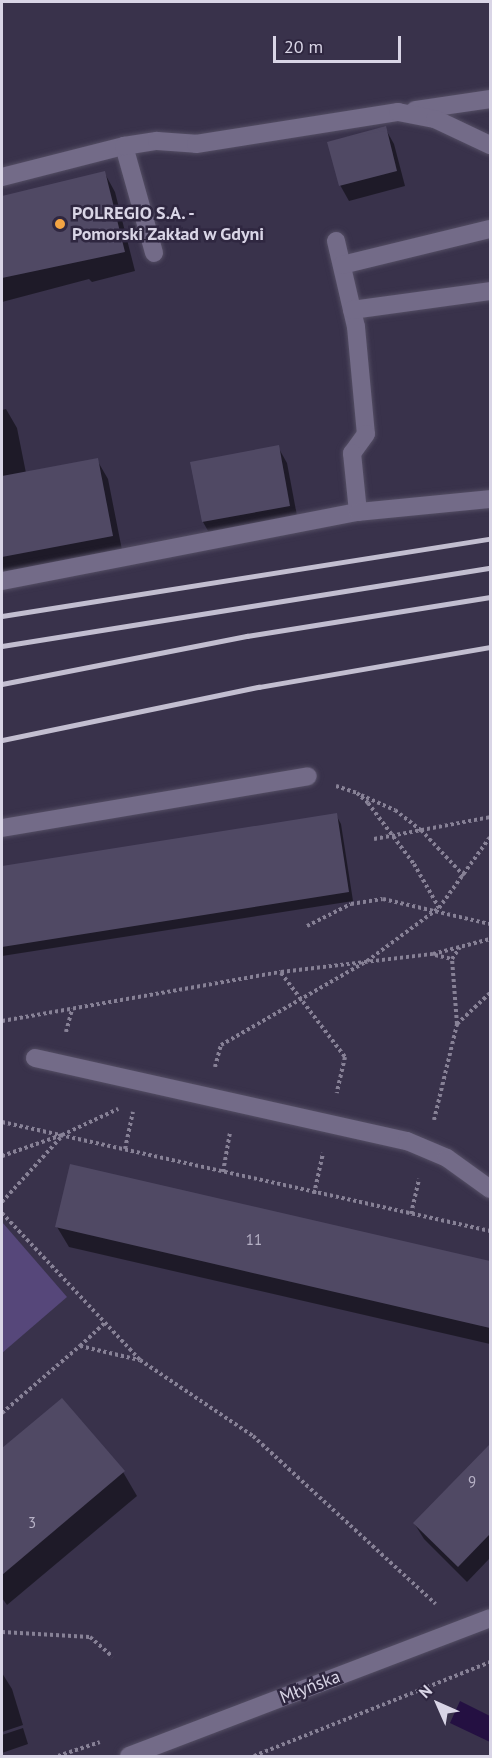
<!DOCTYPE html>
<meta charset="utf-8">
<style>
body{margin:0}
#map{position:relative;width:492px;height:1758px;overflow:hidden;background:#39324b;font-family:"PT Sans",sans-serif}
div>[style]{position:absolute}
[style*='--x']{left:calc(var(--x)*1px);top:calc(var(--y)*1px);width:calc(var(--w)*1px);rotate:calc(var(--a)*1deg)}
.green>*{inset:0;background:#56477a}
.water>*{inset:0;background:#241042}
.shadow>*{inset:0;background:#0007}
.building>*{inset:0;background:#504964}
.path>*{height:4px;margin-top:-2px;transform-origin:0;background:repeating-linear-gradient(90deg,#878196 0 3px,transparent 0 6px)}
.roads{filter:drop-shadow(0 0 2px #544e64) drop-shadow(0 0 2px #544e64)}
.lane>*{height:18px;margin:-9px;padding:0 9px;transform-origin:9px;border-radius:9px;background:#736b88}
.street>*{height:18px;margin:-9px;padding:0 9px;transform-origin:9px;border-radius:9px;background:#736b88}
.rail>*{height:4.5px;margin:-2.25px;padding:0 2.25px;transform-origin:2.25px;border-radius:2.25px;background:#c2bed0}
.dots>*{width:16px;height:16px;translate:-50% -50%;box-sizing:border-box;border:3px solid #2f2740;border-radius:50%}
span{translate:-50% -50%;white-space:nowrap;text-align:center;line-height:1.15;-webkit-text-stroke:5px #2f2740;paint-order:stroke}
.number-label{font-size:15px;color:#b7b2c6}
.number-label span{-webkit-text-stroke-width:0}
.poi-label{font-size:18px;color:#d9d5e6;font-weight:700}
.left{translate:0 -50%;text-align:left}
.street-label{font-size:18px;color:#d9d5e6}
.frame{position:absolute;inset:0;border:3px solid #d9d5e6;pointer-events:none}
.north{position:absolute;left:408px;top:1674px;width:60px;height:60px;-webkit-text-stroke:4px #2f2740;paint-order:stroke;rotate:315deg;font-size:16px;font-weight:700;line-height:24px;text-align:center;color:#d9d5e6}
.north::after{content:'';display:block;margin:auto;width:21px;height:27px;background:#d9d5e6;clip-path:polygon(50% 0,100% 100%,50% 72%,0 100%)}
.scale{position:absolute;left:273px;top:36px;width:128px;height:27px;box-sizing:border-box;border:3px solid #d9d5e6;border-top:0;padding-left:8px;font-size:18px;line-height:21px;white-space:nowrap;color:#d9d5e6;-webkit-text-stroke:4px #2f2740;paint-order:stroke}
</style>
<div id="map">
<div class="green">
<div style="clip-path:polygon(2px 1222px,67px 1297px,2px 1353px)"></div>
</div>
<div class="water">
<div style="clip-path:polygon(460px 1701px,490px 1716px,490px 1742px,450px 1723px)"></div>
</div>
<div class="shadow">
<div style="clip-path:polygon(385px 128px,394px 144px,405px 186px,349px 201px,340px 185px)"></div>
<div style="clip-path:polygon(104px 172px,115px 192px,135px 271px,92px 282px,89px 279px,2px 302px,2px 198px)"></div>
<div style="clip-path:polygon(6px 409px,17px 428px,26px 473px,97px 460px,108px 479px,123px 555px,2px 578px,2px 410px)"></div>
<div style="clip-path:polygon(278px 447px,287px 463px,298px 521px,212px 538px,203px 522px,192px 464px)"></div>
<div style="clip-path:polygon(336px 815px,341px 824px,353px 901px,2px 956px,2px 868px)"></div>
<div style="clip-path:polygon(71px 1166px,490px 1263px,490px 1344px,69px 1247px,57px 1227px)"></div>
<div style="clip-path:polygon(62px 1400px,123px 1472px,137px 1496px,7px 1605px,2px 1598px,2px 1451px)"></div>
<div style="clip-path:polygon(486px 1451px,490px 1456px,490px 1558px,467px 1582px,424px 1539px,414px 1523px)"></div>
<div style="clip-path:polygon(2px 1673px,12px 1689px,23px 1725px,2px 1732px)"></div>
<div style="clip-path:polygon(23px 1728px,28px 1744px,2px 1753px,2px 1735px)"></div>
</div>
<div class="building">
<div style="clip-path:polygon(386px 126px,397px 171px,339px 186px,327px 142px)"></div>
<div style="clip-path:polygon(105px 171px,125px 252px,2px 278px,2px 196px)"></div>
<div style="clip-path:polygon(279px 445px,290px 506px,202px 522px,190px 462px)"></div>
<div style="clip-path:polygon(98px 458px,113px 536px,2px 557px,2px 476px)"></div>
<div style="clip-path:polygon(337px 813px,349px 892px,2px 947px,2px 866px)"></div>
<div style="clip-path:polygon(70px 1164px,490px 1261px,490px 1328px,55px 1227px)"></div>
<div style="clip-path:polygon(62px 1398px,125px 1471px,2px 1575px,2px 1448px)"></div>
<div style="clip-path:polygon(490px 1444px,490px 1534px,458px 1567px,413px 1523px)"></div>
</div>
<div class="path">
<div style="--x:336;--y:786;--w:22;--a:18"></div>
<div style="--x:357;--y:793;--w:15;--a:42"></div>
<div style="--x:368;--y:803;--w:76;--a:53"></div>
<div style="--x:414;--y:864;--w:51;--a:60.4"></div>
<div style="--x:361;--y:795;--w:37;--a:24"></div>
<div style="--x:395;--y:810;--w:33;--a:38"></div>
<div style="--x:421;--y:830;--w:63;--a:46.9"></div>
<div style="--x:374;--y:839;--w:118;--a:-10.7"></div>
<div style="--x:307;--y:926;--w:49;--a:-26.6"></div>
<div style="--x:351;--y:904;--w:32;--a:-9"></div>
<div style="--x:383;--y:899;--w:110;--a:13.2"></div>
<div style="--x:435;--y:955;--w:17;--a:13"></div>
<div style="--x:281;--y:973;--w:106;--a:52.7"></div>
<div style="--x:345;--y:1057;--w:37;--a:103"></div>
<div style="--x:2;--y:1021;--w:283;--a:-10"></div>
<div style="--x:281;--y:972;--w:153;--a:-6.8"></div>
<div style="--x:433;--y:954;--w:59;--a:-14.7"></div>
<div style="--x:457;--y:1024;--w:45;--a:-43.2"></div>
<div style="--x:66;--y:1032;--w:24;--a:-75"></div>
<div style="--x:215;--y:1067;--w:23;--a:-75"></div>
<div style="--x:221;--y:1045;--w:168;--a:-29.9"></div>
<div style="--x:367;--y:961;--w:89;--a:-36.4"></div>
<div style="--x:439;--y:908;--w:87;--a:-54.3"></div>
<div style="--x:434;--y:1120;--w:99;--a:-76.5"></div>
<div style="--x:457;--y:1024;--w:65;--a:-94.4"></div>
<div style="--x:452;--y:959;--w:14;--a:-56"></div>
<div style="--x:2;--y:1122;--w:500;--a:12.59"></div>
<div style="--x:125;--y:1149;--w:38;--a:-78"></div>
<div style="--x:2;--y:1156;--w:64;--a:-19.3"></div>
<div style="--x:62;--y:1135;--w:62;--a:-24.9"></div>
<div style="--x:223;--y:1172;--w:39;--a:-80"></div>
<div style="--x:314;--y:1194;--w:42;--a:-77.6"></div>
<div style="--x:2;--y:1202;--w:89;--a:-47.7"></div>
<div style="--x:2;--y:1213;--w:202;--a:46.8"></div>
<div style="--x:140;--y:1360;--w:136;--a:33.9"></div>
<div style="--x:253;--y:1436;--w:248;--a:42.6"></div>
<div style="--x:411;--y:1214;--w:36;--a:-77"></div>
<div style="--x:80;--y:1346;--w:35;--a:-43"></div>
<div style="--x:2;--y:1413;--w:103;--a:-40.7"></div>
<div style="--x:80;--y:1346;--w:61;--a:13.3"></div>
<div style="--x:2;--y:1632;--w:88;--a:3.3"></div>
<div style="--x:90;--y:1637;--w:30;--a:41"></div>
<div style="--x:58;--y:1756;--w:44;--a:-18.4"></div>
<div style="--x:254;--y:1756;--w:254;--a:-21.7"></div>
</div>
<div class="roads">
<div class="lane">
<div style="--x:415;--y:110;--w:76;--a:-8.3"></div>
<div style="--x:124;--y:146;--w:111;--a:74.3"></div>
<div style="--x:2;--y:177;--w:126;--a:-14.3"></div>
<div style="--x:124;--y:146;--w:33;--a:-9"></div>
<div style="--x:157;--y:141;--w:39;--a:4"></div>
<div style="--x:196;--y:144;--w:205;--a:-9"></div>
<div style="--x:398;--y:112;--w:38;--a:11"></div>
<div style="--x:435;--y:119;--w:61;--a:25.3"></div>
<div style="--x:336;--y:241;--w:88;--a:76.9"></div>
<div style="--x:356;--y:327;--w:107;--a:84.7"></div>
<div style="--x:366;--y:434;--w:24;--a:126"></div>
<div style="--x:352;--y:453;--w:59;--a:84.2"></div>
<div style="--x:342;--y:265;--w:152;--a:-13.7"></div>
<div style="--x:352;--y:310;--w:139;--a:-7.8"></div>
<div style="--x:2;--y:581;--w:363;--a:-11"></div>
<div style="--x:358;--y:512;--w:133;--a:-5.6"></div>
<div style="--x:2;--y:828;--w:310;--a:-9.6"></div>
<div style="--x:35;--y:1058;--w:381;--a:12.6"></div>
<div style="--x:407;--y:1141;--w:43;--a:23"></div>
<div style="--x:447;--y:1158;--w:53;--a:35.8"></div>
</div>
<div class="street">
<div style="--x:129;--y:1756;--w:386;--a:-20.9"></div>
</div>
</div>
<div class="rail">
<div style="--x:2;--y:616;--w:494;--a:-9"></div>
<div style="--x:2;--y:646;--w:494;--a:-9.1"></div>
<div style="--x:2;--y:684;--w:250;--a:-11.1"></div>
<div style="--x:247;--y:636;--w:246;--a:-9.1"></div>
<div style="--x:2;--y:740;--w:262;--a:-11.7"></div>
<div style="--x:259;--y:687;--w:234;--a:-9.8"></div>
</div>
<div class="dots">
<div style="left:60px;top:224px;background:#f3a443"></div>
</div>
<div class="number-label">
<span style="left:254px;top:1240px">11</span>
<span style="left:472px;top:1482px">9</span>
<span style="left:32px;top:1523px">3</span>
</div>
<div class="poi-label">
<span class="left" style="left:72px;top:224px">POLREGIO S.A. -<br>Pomorski Zakład w Gdyni</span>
</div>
<div class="street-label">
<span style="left:310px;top:1687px;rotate:-21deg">Młyńska</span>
</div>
<div class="frame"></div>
<div class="north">N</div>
<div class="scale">20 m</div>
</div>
